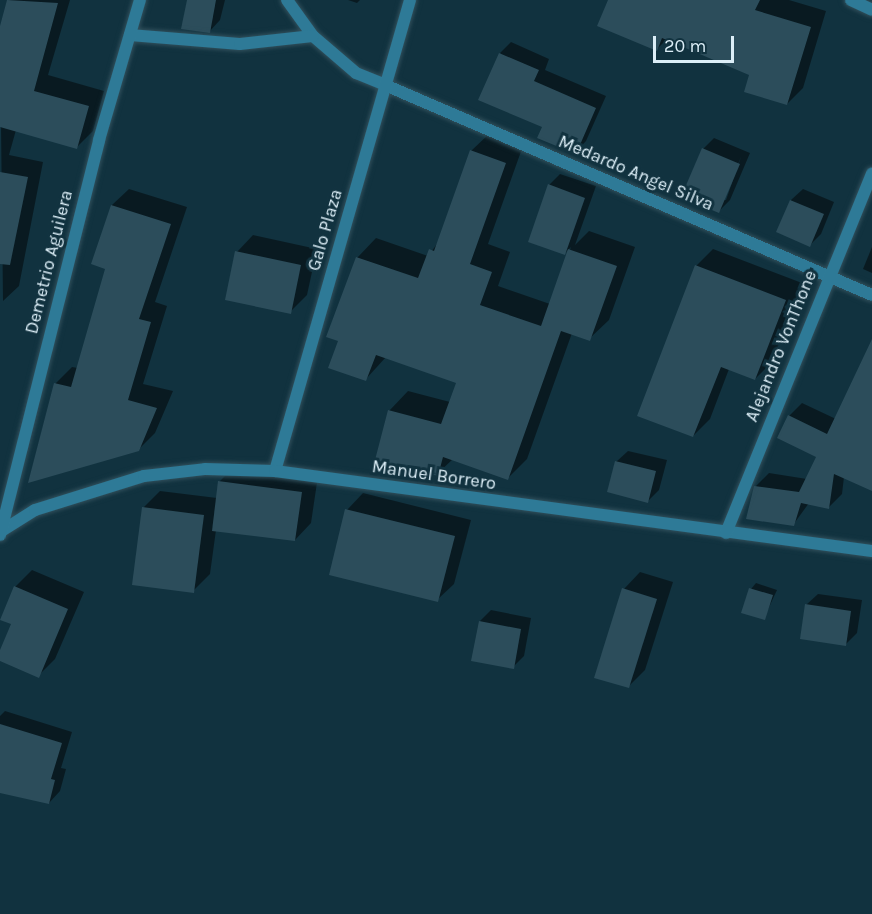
<!DOCTYPE html>
<style>
body{margin:0}
#map{position:relative;width:872px;height:914px;overflow:hidden;background:#11323f;font-family:Karla,sans-serif}
div>[style]{position:absolute}
[style*='--x']{left:calc(var(--x)*1px);top:calc(var(--y)*1px);width:calc(var(--w)*1px);rotate:calc(var(--a)*1deg)}
.shadow>*{inset:0;background:#0007}
.building>*{inset:0;background:#2c4d5b}
.roads{filter:drop-shadow(0 0 2px #31505c) drop-shadow(0 0 2px #31505c)}
.lane>*{height:12px;margin:-6px;padding:0 6px;transform-origin:6px;border-radius:6px;background:#2e7a97}
.street>*{height:12px;margin:-6px;padding:0 6px;transform-origin:6px;border-radius:6px;background:#2e7a97}
span{translate:-50% -50%;white-space:nowrap;text-align:center;line-height:1.15;-webkit-text-stroke:6px #11323f;paint-order:stroke}
.street-label{font-size:18px;color:#dceef7}
.scale{position:absolute;left:653px;top:36px;width:81px;height:27px;box-sizing:border-box;border:3px solid #dceef7;border-top:0;padding-left:8px;font-size:18px;line-height:21px;white-space:nowrap;color:#dceef7;-webkit-text-stroke:4px #11323f;paint-order:stroke}
</style>
<div id="map">
<div class="shadow">
<div style="clip-path:polygon(10px 0,70px 0,48px 75px,104px 91px,93px 131px,77px 147px,16px 130px,9px 155px,43px 162px,19px 286px,3px 301px,0 37px)"></div>
<div style="clip-path:polygon(189px 0,225px 0,220px 20px,209px 32px)"></div>
<div style="clip-path:polygon(348px 0,360px 0,357px 3px)"></div>
<div style="clip-path:polygon(610px 0,789px 0,826px 11px,803px 88px,787px 104px,751px 74px,667px 39px,657px 49px)"></div>
<div style="clip-path:polygon(511px 42px,549px 59px,545px 70px,606px 96px,586px 141px,575px 153px,500px 53px)"></div>
<div style="clip-path:polygon(491px 132px,524px 143px,488px 244px,510px 252px,498px 286px,550px 304px,571px 247px,565px 253px,549px 185px,560px 174px,596px 186px,575px 245px,589px 231px,635px 247px,609px 320px,589px 339px,572px 333px,527px 459px,508px 478px,453px 459px,437px 474px,389px 411px,408px 391px,450px 402px,457px 382px,386px 357px,366px 379px,340px 340px,357px 258px,376px 238px,428px 256px,440px 240px,471px 151px)"></div>
<div style="clip-path:polygon(evenodd,714px 138px,750px 153px,730px 200px,719px 211px,703px 149px,714px 138px,741px 157px,726px 200px,723px 200px,741px 157px)"></div>
<div style="clip-path:polygon(129px 189px,187px 207px,155px 302px,167px 306px,143px 384px,173px 391px,155px 433px,138px 450px,30px 480px,56px 383px,72px 367px,78px 368px,107px 268px,93px 263px,112px 205px)"></div>
<div style="clip-path:polygon(803px 189px,834px 202px,821px 234px,810px 245px,778px 232px,791px 200px)"></div>
<div style="clip-path:polygon(253px 235px,317px 249px,307px 295px,290px 312px,237px 252px)"></div>
<div style="clip-path:polygon(872px 247px,872px 273px,863px 269px)"></div>
<div style="clip-path:polygon(713px 249px,802px 283px,772px 362px,755px 379px,729px 369px,710px 419px,693px 436px,696px 266px)"></div>
<div style="clip-path:polygon(872px 343px,872px 490px,844px 477px,842px 494px,829px 507px,809px 503px,793px 525px,756px 486px,769px 473px,807px 479px,818px 456px,789px 416px,802px 403px,836px 419px)"></div>
<div style="clip-path:polygon(628px 451px,667px 460px,659px 490px,648px 501px,616px 462px)"></div>
<div style="clip-path:polygon(236px 465px,318px 476px,311px 523px,295px 540px,216px 530px,210px 574px,193px 591px,144px 507px,160px 491px,217px 498px,219px 482px)"></div>
<div style="clip-path:polygon(363px 493px,471px 520px,454px 584px,437px 600px,347px 510px)"></div>
<div style="clip-path:polygon(32px 570px,84px 592px,55px 659px,38px 676px,0 660px,13px 623px,15px 587px)"></div>
<div style="clip-path:polygon(640px 572px,673px 582px,645px 670px,629px 686px,624px 589px)"></div>
<div style="clip-path:polygon(756px 583px,777px 590px,764px 618px,751px 589px)"></div>
<div style="clip-path:polygon(818px 594px,862px 600px,857px 633px,846px 644px,806px 605px)"></div>
<div style="clip-path:polygon(491px 610px,531px 618px,524px 656px,513px 667px,480px 621px)"></div>
<div style="clip-path:polygon(5px 711px,72px 732px,61px 768px,66px 769px,60px 791px,49px 803px,0 791px,0 716px)"></div>
</div>
<div class="building">
<div style="clip-path:polygon(7px 0,58px 3px,34px 91px,89px 106px,77px 149px,0 127px,0 26px)"></div>
<div style="clip-path:polygon(187px 0,216px 0,210px 33px,181px 29px)"></div>
<div style="clip-path:polygon(608px 0,760px 0,755px 10px,811px 27px,787px 105px,744px 92px,749px 75px,662px 38px,657px 51px,597px 26px)"></div>
<div style="clip-path:polygon(499px 53px,539px 70px,534px 81px,596px 108px,576px 154px,537px 138px,542px 127px,478px 100px)"></div>
<div style="clip-path:polygon(702px 148px,740px 164px,719px 213px,681px 197px)"></div>
<div style="clip-path:polygon(470px 150px,506px 163px,470px 264px,492px 272px,480px 305px,541px 326px,568px 249px,617px 266px,590px 341px,561px 331px,508px 480px,443px 457px,438px 476px,375px 460px,388px 410px,441px 424px,456px 383px,376px 355px,366px 381px,328px 368px,338px 341px,326px 337px,356px 257px,418px 278px,429px 249px,434px 251px)"></div>
<div style="clip-path:polygon(0 172px,28px 177px,10px 265px,0 264px)"></div>
<div style="clip-path:polygon(548px 184px,585px 198px,565px 255px,528px 242px)"></div>
<div style="clip-path:polygon(790px 200px,824px 214px,810px 247px,776px 232px)"></div>
<div style="clip-path:polygon(111px 205px,171px 224px,139px 319px,151px 322px,128px 400px,157px 408px,139px 451px,28px 483px,54px 383px,71px 387px,105px 269px,91px 264px)"></div>
<div style="clip-path:polygon(235px 251px,301px 265px,291px 314px,225px 300px)"></div>
<div style="clip-path:polygon(695px 265px,786px 300px,755px 380px,721px 367px,693px 437px,637px 416px)"></div>
<div style="clip-path:polygon(872px 339px,872px 491px,834px 474px,829px 509px,801px 503px,794px 526px,746px 519px,754px 486px,799px 492px,816px 457px,777px 438px,788px 415px,827px 434px)"></div>
<div style="clip-path:polygon(615px 461px,656px 471px,648px 503px,607px 492px)"></div>
<div style="clip-path:polygon(218px 481px,302px 492px,295px 541px,212px 531px)"></div>
<div style="clip-path:polygon(142px 507px,204px 515px,194px 593px,132px 585px)"></div>
<div style="clip-path:polygon(345px 509px,455px 536px,438px 602px,329px 575px)"></div>
<div style="clip-path:polygon(14px 586px,68px 609px,39px 678px,0 661px,0 650px,11px 624px,0 620px)"></div>
<div style="clip-path:polygon(622px 588px,657px 599px,629px 688px,594px 678px)"></div>
<div style="clip-path:polygon(749px 588px,773px 595px,765px 620px,741px 613px)"></div>
<div style="clip-path:polygon(805px 604px,851px 611px,846px 646px,800px 639px)"></div>
<div style="clip-path:polygon(479px 621px,521px 629px,514px 669px,471px 661px)"></div>
<div style="clip-path:polygon(0 724px,62px 743px,51px 779px,55px 780px,49px 804px,0 793px)"></div>
</div>
<div class="roads">
<div class="lane">
<div style="--x:287;--y:0;--w:44;--a:54.2"></div>
<div style="--x:313;--y:36;--w:57;--a:40.7"></div>
<div style="--x:356;--y:73;--w:31;--a:22"></div>
<div style="--x:130;--y:35;--w:110;--a:4.7"></div>
<div style="--x:240;--y:44;--w:73;--a:-6.3"></div>
</div>
<div class="street">
<div style="--x:851;--y:0;--w:23;--a:25"></div>
<div style="--x:385;--y:85;--w:530;--a:23.33"></div>
<div style="--x:275;--y:471;--w:490;--a:-74"></div>
<div style="--x:0;--y:532;--w:41;--a:-32.2"></div>
<div style="--x:35;--y:510;--w:114;--a:-17.3"></div>
<div style="--x:144;--y:476;--w:61;--a:-6.5"></div>
<div style="--x:205;--y:469;--w:70;--a:1.6"></div>
<div style="--x:275;--y:471;--w:602;--a:7.63"></div>
<div style="--x:726;--y:533;--w:388;--a:-67.9"></div>
<div style="--x:0;--y:535;--w:407;--a:-75.9"></div>
<div style="--x:99;--y:140;--w:146;--a:-73.7"></div>
</div>
</div>
<div class="street-label">
<span style="left:636px;top:173px;rotate:23deg">Medardo Angel Silva</span>
<span style="left:325px;top:230px;rotate:-74deg">Galo Plaza</span>
<span style="left:49px;top:262px;rotate:-76deg">Demetrio Aguilera</span>
<span style="left:781px;top:346px;rotate:-68deg">Alejandro VonThone</span>
<span style="left:434px;top:475px;rotate:8deg">Manuel Borrero</span>
</div>
<div class="scale">20 m</div>
</div>
